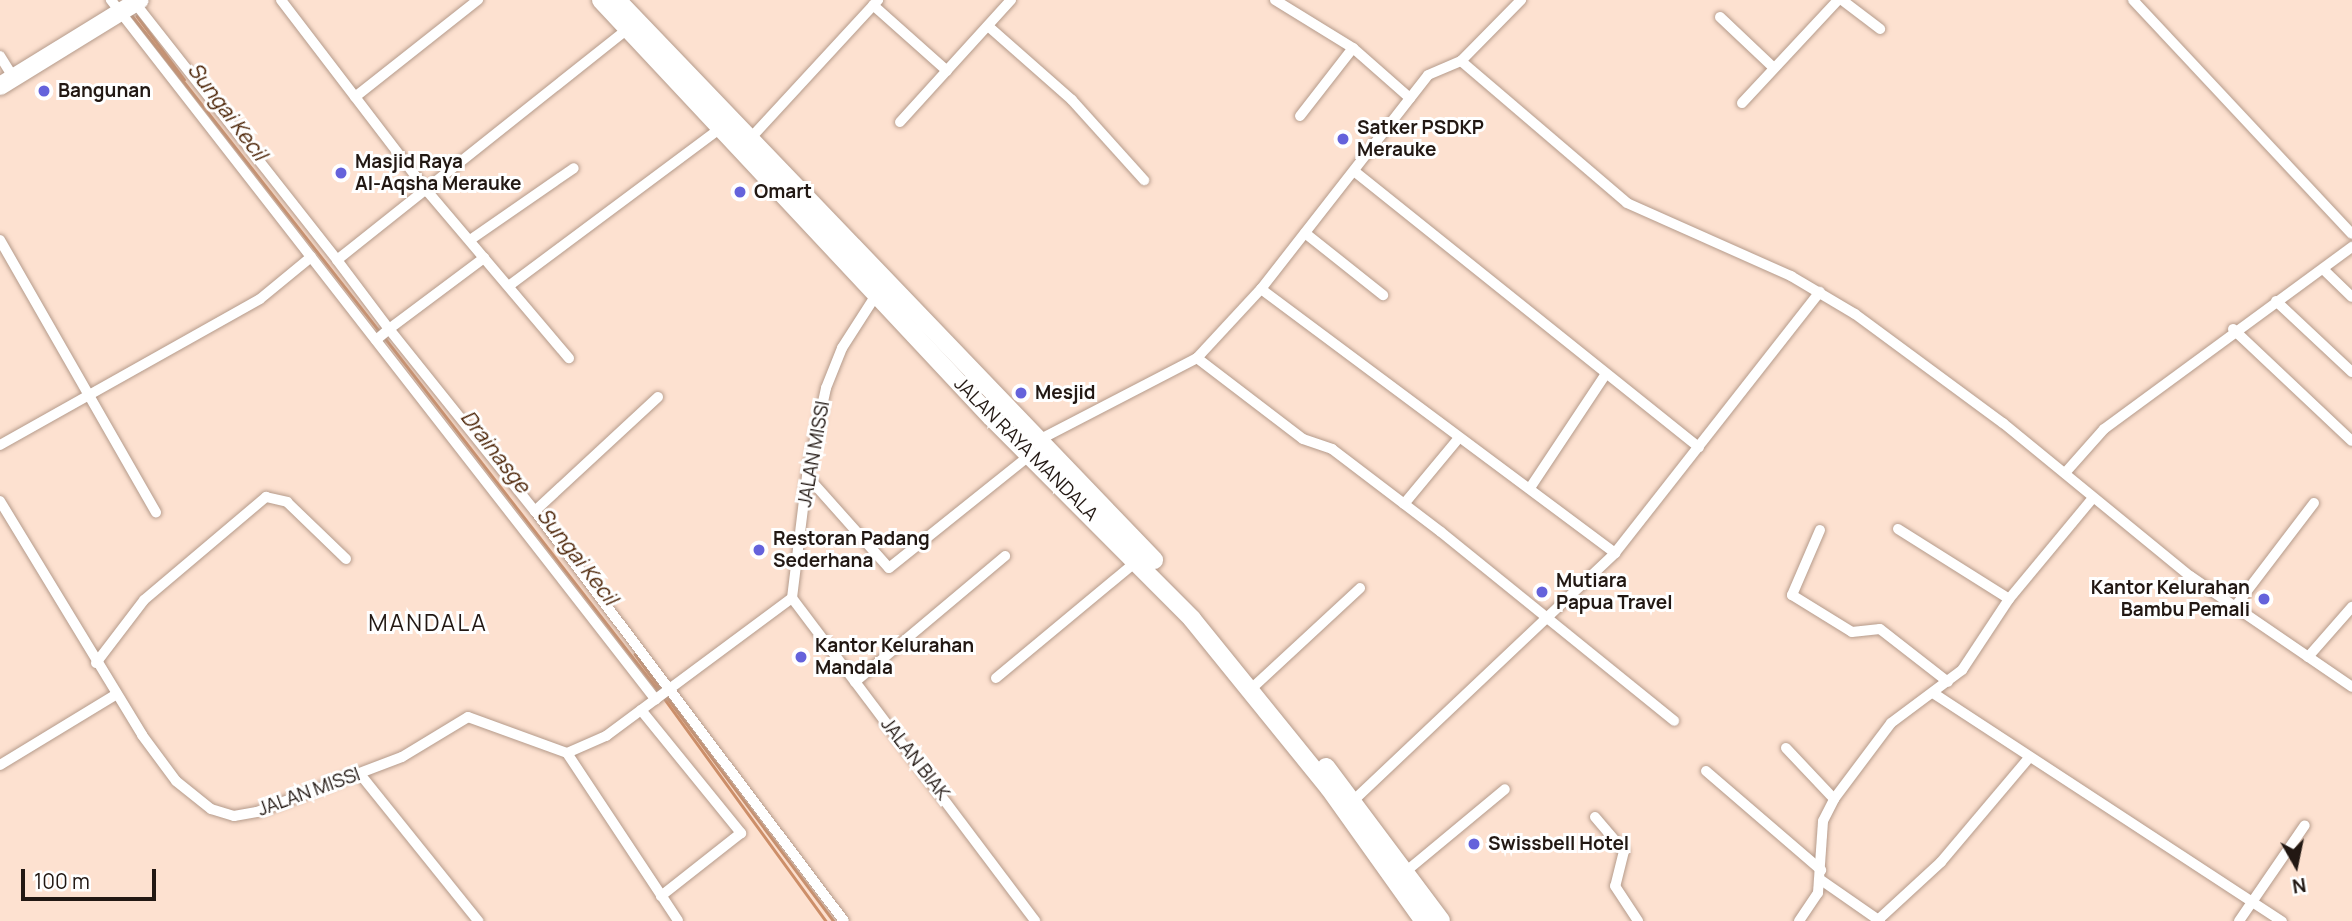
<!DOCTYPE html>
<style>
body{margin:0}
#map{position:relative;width:2352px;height:921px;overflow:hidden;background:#fde1d0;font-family:Manrope,sans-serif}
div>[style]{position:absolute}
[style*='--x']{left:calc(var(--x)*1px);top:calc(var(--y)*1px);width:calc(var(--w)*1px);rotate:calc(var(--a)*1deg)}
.stream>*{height:2.5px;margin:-1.25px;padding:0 1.25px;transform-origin:1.25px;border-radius:1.25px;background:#cd8f69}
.roads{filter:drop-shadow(0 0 2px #b59b8b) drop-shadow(0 0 2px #b59b8b)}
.minor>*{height:10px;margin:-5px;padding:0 5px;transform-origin:5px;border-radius:5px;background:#fff}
.trunk>*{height:18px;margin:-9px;padding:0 9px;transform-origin:9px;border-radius:9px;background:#fff}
.dots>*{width:19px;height:19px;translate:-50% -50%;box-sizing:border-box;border:4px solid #fff;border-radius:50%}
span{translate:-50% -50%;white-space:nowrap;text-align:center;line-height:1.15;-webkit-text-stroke:6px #fff;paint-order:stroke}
.poi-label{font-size:19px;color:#221813;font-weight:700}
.left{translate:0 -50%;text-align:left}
.right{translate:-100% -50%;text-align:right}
.street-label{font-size:19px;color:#221813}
.water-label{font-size:21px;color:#492002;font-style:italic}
.quarter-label{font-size:23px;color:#221813;letter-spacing:2px}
.north{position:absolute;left:2261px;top:830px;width:70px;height:70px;-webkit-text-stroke:5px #fff;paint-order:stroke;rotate:171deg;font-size:19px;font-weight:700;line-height:28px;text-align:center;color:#221813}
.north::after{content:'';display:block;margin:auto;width:24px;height:32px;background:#221813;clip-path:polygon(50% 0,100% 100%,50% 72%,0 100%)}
.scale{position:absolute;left:21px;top:869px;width:135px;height:32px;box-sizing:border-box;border:4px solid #221813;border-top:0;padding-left:9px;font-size:21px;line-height:24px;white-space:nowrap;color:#221813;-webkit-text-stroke:5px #fff;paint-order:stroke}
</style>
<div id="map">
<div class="stream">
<div style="--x:130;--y:13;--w:407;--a:51.9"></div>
<div style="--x:137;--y:16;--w:79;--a:53.3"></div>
<div style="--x:385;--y:338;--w:448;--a:52.2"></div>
<div style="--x:635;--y:654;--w:46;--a:53.9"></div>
<div style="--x:666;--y:696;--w:281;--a:53.3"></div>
<div style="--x:664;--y:698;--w:276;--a:54"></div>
</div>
<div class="roads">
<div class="minor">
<div style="--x:281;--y:0;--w:242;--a:52.6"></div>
<div style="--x:428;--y:192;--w:218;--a:49.7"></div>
<div style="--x:1275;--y:0;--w:92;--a:31.6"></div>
<div style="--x:1353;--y:48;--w:76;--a:41.3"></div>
<div style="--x:1842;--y:0;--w:48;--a:37.3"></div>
<div style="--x:2133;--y:0;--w:320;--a:46.9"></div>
<div style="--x:135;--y:3;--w:327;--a:51.8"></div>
<div style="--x:337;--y:260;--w:369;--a:-38.5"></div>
<div style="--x:873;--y:5;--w:99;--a:41.7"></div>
<div style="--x:1720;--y:17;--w:74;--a:43.4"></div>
<div style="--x:988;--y:26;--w:112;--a:41.4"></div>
<div style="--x:1072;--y:100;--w:108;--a:48"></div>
<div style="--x:0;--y:56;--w:26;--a:58"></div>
<div style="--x:1461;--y:61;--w:86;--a:-45.5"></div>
<div style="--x:355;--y:97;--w:157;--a:-38.3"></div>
<div style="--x:1742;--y:103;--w:141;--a:-47"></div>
<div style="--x:1300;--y:116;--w:86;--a:-52.1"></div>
<div style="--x:900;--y:122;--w:165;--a:-47.7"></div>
<div style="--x:748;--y:141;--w:192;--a:-47.3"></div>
<div style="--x:1354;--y:171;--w:442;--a:38.7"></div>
<div style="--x:1305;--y:233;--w:100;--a:38.5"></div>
<div style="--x:0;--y:240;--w:314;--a:60.2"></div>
<div style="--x:470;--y:240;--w:126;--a:-34.7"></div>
<div style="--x:311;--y:257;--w:561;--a:52.09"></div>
<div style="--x:337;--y:260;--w:86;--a:53"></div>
<div style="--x:389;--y:329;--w:119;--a:-36.8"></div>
<div style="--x:2323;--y:269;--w:40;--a:44"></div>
<div style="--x:510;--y:285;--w:259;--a:-36.7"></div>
<div style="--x:1261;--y:289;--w:442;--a:36.7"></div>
<div style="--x:2276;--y:301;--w:104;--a:43.1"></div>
<div style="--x:2233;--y:329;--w:163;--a:43.3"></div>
<div style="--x:376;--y:340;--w:17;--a:-40"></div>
<div style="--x:389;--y:329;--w:233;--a:51.3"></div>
<div style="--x:1197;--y:358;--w:133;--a:37.4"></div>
<div style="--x:1303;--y:439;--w:31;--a:19"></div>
<div style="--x:1332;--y:449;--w:137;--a:37.3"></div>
<div style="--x:1441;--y:532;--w:300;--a:39"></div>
<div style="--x:658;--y:397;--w:168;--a:137.2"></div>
<div style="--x:535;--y:511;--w:513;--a:53"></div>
<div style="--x:1035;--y:442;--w:182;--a:-27.4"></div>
<div style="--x:1197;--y:358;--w:94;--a:-47.2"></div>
<div style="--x:1261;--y:289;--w:271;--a:-52"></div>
<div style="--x:1428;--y:75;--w:36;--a:-23"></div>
<div style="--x:1461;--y:61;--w:218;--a:40.5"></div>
<div style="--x:1627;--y:203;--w:180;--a:24"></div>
<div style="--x:1791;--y:276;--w:74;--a:30.7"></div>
<div style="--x:1855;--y:314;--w:184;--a:36.4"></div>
<div style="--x:2003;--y:423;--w:242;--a:39.3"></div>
<div style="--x:2190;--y:576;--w:196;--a:34.4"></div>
<div style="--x:0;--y:445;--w:298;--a:-29.3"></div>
<div style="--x:260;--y:299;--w:66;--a:-39.5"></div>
<div style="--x:311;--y:257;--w:326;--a:-127.9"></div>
<div style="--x:2065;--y:473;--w:59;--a:-48.4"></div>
<div style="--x:2104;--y:429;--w:308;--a:-36.3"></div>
<div style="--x:807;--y:476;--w:123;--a:48.3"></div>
<div style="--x:889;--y:568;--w:181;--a:-38.7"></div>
<div style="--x:1530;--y:488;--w:136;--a:-56.4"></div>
<div style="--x:0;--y:501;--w:274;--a:58.7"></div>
<div style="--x:142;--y:735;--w:57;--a:53.5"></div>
<div style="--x:176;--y:781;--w:45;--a:38.7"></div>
<div style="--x:211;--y:809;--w:24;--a:17"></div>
<div style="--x:234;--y:816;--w:23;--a:-10"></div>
<div style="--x:257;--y:812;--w:155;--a:-20.8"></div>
<div style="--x:402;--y:757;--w:77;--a:-31.2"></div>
<div style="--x:468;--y:717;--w:105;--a:20"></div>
<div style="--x:567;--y:753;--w:43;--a:-23.6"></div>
<div style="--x:606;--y:736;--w:232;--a:-36.6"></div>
<div style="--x:792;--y:598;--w:123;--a:-83"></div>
<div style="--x:807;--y:476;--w:90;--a:-77.8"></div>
<div style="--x:826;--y:388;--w:43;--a:-68.2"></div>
<div style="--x:842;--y:348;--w:63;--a:-57.3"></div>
<div style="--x:1404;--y:504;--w:85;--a:-50.3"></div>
<div style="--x:1898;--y:529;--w:131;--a:32.2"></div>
<div style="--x:1820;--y:530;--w:71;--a:113.3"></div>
<div style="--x:1792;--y:595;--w:70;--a:31.7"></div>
<div style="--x:1852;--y:632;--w:28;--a:-6"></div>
<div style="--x:1880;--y:629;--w:86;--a:37.9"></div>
<div style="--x:792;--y:598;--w:404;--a:53"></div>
<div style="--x:2234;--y:608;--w:132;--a:-52.7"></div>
<div style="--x:2308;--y:657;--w:67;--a:-48.7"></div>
<div style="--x:96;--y:663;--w:79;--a:-52.7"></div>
<div style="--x:144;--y:600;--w:160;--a:-40.2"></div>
<div style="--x:266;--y:497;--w:22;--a:13"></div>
<div style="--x:287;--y:502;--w:82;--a:44"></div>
<div style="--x:996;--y:678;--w:183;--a:-39.7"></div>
<div style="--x:855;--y:682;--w:196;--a:-40"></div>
<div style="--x:1250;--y:690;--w:150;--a:-42.8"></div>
<div style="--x:1933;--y:693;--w:417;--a:33.2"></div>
<div style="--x:641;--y:710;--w:159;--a:50.9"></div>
<div style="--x:741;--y:833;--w:102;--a:141.8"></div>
<div style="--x:1786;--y:748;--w:70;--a:46.7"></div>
<div style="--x:567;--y:753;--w:201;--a:56.5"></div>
<div style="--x:0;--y:765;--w:135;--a:-31.3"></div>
<div style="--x:1706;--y:771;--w:152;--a:40.7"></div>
<div style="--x:360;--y:774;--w:189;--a:51.2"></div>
<div style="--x:1354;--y:800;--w:359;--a:-43.4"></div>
<div style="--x:1615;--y:553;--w:332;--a:-51.9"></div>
<div style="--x:1595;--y:817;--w:45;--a:49.5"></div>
<div style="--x:1624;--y:851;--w:36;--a:104"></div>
<div style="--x:1615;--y:886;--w:42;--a:56.7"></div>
<div style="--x:1404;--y:873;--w:131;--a:-39.7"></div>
<div style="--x:1821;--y:880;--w:72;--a:34.8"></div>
<div style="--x:1878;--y:920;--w:86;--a:-42.6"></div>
<div style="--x:1941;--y:862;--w:135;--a:-49.8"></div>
<div style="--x:1799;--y:921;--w:34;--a:-56"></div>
<div style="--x:1818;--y:893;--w:72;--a:-86"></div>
<div style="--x:1823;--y:821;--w:25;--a:-63"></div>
<div style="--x:1834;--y:799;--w:95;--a:-53.1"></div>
<div style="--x:1891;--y:723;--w:89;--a:-36.7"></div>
<div style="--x:1962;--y:670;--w:85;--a:-56.5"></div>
<div style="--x:2009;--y:599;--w:131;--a:-50.3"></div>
<div style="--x:2239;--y:921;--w:116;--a:-55.5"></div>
</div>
<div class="trunk">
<div style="--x:601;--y:0;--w:571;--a:46.92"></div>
<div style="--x:991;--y:417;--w:285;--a:45.1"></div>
<div style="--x:1192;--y:619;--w:218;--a:51"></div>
<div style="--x:1329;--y:788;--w:163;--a:54.5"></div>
<div style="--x:617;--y:0;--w:776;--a:46.2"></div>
<div style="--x:0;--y:86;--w:164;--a:-31.6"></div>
<div style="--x:1326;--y:767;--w:192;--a:53.2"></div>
</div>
</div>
<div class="dots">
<div style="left:44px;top:91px;background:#6562db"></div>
<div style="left:1343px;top:139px;background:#6562db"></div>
<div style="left:341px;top:173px;background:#6562db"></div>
<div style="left:740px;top:192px;background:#6562db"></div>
<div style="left:1021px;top:393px;background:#6562db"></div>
<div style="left:759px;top:550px;background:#6562db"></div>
<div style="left:1542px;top:592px;background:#6562db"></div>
<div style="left:2264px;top:599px;background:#6562db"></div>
<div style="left:801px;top:657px;background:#6562db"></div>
<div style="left:1474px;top:844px;background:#6562db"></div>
</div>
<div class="poi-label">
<span class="left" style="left:58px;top:91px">Bangunan</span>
<span class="left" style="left:1357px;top:139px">Satker PSDKP<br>Merauke</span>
<span class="left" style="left:355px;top:173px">Masjid Raya<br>Al-Aqsha Merauke</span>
<span class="left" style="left:754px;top:192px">Omart</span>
<span class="left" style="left:1035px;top:393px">Mesjid</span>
<span class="left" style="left:773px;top:550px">Restoran Padang<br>Sederhana</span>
<span class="left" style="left:1556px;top:592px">Mutiara<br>Papua Travel</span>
<span class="right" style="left:2250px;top:599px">Kantor Kelurahan<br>Bambu Pemali</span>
<span class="left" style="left:815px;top:657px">Kantor Kelurahan<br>Mandala</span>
<span class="left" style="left:1488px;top:844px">Swissbell Hotel</span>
</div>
<div class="street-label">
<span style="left:1026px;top:449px;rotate:45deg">JALAN RAYA MANDALA</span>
<span style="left:814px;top:454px;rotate:-80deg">JALAN MISSI</span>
<span style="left:915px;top:759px;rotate:52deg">JALAN BIAK</span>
<span style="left:309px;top:792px;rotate:-20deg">JALAN MISSI</span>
</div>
<div class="water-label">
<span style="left:228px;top:111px;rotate:53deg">Sungai Kecil</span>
<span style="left:496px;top:451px;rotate:52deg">Drainasge</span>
<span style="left:578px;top:556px;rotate:52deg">Sungai Kecil</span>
</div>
<div class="quarter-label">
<span style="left:428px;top:622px">MANDALA</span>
</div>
<div class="north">N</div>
<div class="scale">100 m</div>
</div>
